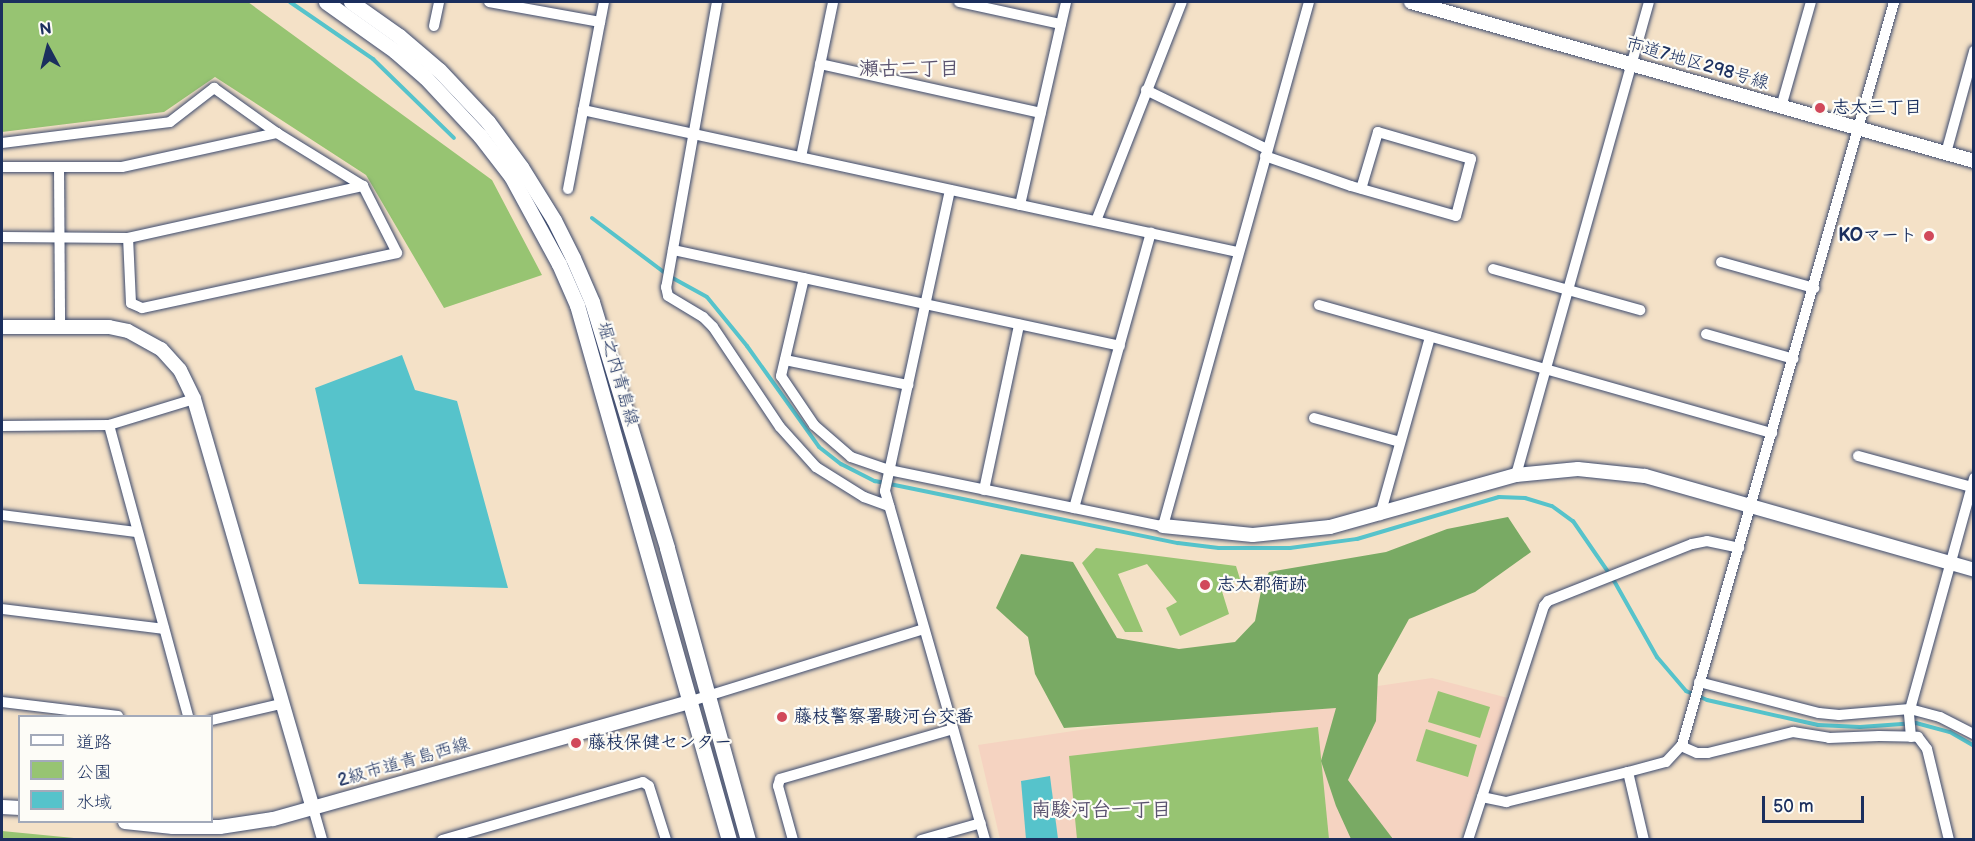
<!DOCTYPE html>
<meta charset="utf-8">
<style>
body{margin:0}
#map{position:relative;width:1975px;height:841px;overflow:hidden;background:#f4e1c7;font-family:"Balsamiq Sans","Klee One",sans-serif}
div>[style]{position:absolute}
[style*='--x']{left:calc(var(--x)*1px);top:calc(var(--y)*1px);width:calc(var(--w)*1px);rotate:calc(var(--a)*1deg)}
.built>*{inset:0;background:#f5d3c1}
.green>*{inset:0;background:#97c472}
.forest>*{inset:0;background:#79aa64}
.water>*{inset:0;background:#56c3cb}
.stream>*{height:4px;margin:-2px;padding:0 2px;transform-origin:2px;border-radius:2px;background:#56c3cb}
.roads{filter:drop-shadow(0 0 2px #3c4a6e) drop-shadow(0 0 2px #3c4a6e)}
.minor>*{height:10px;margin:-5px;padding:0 5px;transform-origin:5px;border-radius:5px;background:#fff}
.tertiary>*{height:14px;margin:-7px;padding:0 7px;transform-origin:7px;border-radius:7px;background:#fff}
.secondary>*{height:15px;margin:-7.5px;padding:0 7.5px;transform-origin:7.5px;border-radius:7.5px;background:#fff}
.dots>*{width:16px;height:16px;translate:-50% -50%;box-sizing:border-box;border:3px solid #fdfcf7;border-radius:50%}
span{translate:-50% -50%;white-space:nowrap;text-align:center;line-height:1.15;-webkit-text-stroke:4.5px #fdfcf7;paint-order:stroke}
.street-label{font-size:18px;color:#1b2f5e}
.poi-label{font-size:18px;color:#1b2f5e;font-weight:700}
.left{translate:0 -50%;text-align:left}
.right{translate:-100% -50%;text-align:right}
.neighbourhood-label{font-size:20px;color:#5a5370;font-weight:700}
.frame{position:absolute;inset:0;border:3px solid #1b2f5e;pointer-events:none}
.legend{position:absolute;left:18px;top:715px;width:195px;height:108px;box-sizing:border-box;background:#fdfcf7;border:2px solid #a3aaba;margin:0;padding:8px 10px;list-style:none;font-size:18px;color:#1b2f5e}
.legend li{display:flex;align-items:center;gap:12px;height:30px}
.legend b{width:30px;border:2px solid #a3aaba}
.north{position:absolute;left:18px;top:18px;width:60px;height:60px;-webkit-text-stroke:4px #fdfcf7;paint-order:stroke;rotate:353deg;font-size:16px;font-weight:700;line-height:24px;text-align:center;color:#1b2f5e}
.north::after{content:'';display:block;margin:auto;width:21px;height:27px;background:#1b2f5e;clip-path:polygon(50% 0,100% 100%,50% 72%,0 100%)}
.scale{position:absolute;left:1762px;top:796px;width:102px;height:27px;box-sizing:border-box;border:3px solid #1b2f5e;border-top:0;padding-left:8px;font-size:18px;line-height:21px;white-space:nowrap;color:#1b2f5e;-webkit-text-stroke:4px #fdfcf7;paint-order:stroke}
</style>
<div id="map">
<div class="built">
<div style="clip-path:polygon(1432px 678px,1508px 698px,1459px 839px,1000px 839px,978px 745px)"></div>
</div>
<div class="green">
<div style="clip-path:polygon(2px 2px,248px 2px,492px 180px,542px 275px,444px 308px,366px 175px,215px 77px,164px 112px,2px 132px)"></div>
<div style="clip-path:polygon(1096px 548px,1236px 566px,1240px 579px,1221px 588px,1229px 614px,1180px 636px,1166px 608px,1177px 602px,1147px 564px,1118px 574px,1143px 632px,1125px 632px,1082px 563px)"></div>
<div style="clip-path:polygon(1438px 691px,1490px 707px,1480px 738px,1428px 722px)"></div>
<div style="clip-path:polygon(1318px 727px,1329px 839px,1077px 839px,1069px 756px)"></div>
<div style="clip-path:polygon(1426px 729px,1477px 745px,1468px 777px,1416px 761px)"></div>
<div style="clip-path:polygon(2px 831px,84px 839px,2px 839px)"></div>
</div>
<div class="forest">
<div style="clip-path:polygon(1508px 517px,1531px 552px,1475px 592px,1409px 619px,1378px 675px,1376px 721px,1348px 780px,1393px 839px,1351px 839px,1336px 806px,1321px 761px,1336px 708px,1064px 728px,1035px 674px,1028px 637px,996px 608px,1021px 554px,1073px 562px,1117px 638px,1179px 649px,1235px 642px,1255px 621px,1262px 586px,1269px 572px,1386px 552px,1447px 529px)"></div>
</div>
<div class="water">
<div style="clip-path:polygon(402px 355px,415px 390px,457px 401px,508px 588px,359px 584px,315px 388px)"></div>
<div style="clip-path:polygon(1050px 776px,1058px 839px,1026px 839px,1021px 781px)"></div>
</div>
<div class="stream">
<div style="--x:290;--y:2;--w:101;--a:34.5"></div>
<div style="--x:373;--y:59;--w:113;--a:44.3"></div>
<div style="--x:592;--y:218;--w:96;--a:37"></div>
<div style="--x:669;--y:276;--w:43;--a:28.9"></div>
<div style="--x:707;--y:297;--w:63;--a:50.8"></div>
<div style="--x:747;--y:346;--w:124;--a:54.5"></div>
<div style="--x:819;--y:447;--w:28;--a:38"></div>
<div style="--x:841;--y:464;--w:38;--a:27"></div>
<div style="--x:875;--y:481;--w:309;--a:11.6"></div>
<div style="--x:1178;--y:543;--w:41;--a:7"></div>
<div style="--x:1219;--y:548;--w:71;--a:0"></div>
<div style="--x:1290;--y:548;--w:68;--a:-7.7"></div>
<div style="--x:1357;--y:539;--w:148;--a:-16.5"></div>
<div style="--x:1499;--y:497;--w:26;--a:2"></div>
<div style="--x:1525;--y:498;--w:28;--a:17"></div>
<div style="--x:1552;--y:506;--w:26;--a:36"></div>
<div style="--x:1573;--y:521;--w:70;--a:55.4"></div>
<div style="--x:1613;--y:579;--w:90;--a:60.6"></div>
<div style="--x:1657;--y:657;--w:45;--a:49.5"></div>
<div style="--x:1686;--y:691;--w:23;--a:23"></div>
<div style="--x:1707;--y:700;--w:114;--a:12.7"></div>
<div style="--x:1818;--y:725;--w:42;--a:2.7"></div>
<div style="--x:1860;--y:727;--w:56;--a:-4.1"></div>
<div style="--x:1916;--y:723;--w:35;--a:15"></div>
<div style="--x:1950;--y:732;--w:28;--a:30"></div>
</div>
<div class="roads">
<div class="minor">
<div style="--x:489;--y:2;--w:113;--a:10.2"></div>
<div style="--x:717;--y:2;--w:290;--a:100.1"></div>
<div style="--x:666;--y:287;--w:9;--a:77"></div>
<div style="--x:668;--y:296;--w:41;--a:31"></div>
<div style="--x:703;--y:317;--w:14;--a:45"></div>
<div style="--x:713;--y:327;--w:120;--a:56.2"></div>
<div style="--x:780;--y:427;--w:54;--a:48"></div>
<div style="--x:816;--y:467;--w:57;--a:32"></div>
<div style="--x:864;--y:497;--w:27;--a:20"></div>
<div style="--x:959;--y:2;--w:104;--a:12.2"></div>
<div style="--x:434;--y:26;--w:25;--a:-78"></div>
<div style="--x:820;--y:64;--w:226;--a:12.5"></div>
<div style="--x:1146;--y:90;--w:135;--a:26"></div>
<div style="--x:1781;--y:107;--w:109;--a:-74.1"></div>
<div style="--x:583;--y:110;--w:669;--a:12.25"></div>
<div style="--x:2;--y:143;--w:169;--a:-7.1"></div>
<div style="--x:170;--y:122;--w:56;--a:-37.7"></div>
<div style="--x:214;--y:88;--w:77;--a:35.5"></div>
<div style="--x:1946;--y:153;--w:106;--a:-74.6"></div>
<div style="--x:1265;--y:156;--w:91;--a:19.2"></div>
<div style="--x:1351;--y:186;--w:109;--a:15.9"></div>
<div style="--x:1456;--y:216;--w:59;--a:-75.3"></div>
<div style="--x:1471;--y:159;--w:97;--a:-163.8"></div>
<div style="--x:1378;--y:132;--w:59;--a:106.6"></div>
<div style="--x:801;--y:157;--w:158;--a:-78.3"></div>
<div style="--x:2;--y:167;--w:120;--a:0"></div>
<div style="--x:122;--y:167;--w:159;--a:-12.4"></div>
<div style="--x:277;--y:133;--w:101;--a:31.6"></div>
<div style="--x:363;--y:186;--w:75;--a:63.1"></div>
<div style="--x:397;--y:253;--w:261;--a:167.8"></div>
<div style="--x:142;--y:308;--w:12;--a:-156"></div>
<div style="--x:131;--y:303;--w:65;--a:-92.6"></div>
<div style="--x:59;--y:167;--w:160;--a:89.6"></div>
<div style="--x:568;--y:189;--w:190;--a:-79.1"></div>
<div style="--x:950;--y:190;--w:308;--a:102.2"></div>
<div style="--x:885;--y:491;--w:363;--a:74"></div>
<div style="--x:1020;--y:205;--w:208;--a:-77.2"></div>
<div style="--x:1096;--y:221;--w:235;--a:-68.6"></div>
<div style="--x:2;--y:237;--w:126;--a:0.5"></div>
<div style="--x:128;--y:238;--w:241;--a:-12.5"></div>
<div style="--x:673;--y:250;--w:457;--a:12.1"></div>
<div style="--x:1721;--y:262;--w:97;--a:15.6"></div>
<div style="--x:1493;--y:269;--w:153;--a:15.6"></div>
<div style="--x:804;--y:278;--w:101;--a:103.2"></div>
<div style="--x:781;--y:376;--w:59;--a:56"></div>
<div style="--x:814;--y:425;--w:49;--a:40.9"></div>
<div style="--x:851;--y:457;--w:40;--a:18.9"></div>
<div style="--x:889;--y:470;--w:280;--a:11.6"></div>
<div style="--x:1163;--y:526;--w:544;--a:-74.43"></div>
<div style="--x:1319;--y:305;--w:471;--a:15.8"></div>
<div style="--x:1706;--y:334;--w:91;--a:15.9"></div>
<div style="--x:785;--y:360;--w:126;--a:11.5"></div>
<div style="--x:1314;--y:418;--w:89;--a:15.6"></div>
<div style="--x:109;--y:425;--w:302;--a:74.8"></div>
<div style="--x:2;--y:426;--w:107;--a:-0.5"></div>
<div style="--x:109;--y:425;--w:89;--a:-17"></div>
<div style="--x:1858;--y:456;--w:117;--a:15.3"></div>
<div style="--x:1516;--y:475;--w:491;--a:-74.3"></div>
<div style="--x:984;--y:490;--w:169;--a:-78"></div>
<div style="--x:1074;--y:508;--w:286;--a:-74.4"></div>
<div style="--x:2;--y:515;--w:136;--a:7.2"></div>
<div style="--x:1380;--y:515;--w:185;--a:-74.3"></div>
<div style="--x:2;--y:609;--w:163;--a:7"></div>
<div style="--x:1699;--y:682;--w:124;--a:14.5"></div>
<div style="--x:1819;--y:713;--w:20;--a:6"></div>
<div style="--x:1839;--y:715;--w:71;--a:-4.8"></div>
<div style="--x:1910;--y:709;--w:31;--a:15"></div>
<div style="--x:1940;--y:717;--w:38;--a:27"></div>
<div style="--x:2;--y:702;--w:117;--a:6.9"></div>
<div style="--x:688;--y:702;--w:247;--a:-17.2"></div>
<div style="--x:212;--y:720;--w:71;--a:-13.1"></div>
<div style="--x:1911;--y:737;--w:24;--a:-95"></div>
<div style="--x:1909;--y:713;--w:244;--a:-74.5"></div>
<div style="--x:1681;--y:746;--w:17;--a:24"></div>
<div style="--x:1697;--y:753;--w:11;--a:0"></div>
<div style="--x:1708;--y:753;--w:88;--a:-13.9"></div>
<div style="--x:1793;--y:732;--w:36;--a:9"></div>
<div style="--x:1829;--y:738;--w:50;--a:-2.3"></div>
<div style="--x:1879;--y:736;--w:39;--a:1"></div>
<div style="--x:1918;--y:737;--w:15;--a:53"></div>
<div style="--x:1927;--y:749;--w:94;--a:76.4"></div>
<div style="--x:1628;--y:772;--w:70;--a:76.8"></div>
<div style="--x:1482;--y:797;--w:25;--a:12"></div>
<div style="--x:1506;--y:802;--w:126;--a:-13.8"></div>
<div style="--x:1628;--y:772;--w:39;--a:-15"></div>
<div style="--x:1666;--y:762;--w:23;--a:-47"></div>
<div style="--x:1682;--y:745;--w:773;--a:-74.07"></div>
<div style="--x:313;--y:808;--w:33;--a:74"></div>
<div style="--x:442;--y:840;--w:209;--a:-16.1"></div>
<div style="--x:643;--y:782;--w:7;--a:34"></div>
<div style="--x:649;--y:786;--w:57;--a:72.5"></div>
<div style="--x:793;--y:840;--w:56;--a:-105.5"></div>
<div style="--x:778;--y:786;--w:7;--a:-74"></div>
<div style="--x:780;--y:779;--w:180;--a:-16.1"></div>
<div style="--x:921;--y:840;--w:62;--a:-15.8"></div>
<div style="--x:1468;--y:840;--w:246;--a:-72"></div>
<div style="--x:1544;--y:606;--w:6;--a:-51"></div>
<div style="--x:1548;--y:601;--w:155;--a:-21.6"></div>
<div style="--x:1692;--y:544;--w:15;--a:-11"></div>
<div style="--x:1707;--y:541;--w:33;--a:12"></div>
</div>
<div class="tertiary">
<div style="--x:1411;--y:2;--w:585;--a:15.77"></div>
<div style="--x:2;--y:327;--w:107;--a:0"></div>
<div style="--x:109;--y:327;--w:19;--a:12"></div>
<div style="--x:128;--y:331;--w:38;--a:29"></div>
<div style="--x:161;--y:349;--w:28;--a:48"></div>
<div style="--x:180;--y:370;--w:32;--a:64"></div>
<div style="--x:194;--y:399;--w:426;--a:73.8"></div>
<div style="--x:1163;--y:526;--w:90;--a:5.7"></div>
<div style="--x:1253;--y:535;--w:77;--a:-5.9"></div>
<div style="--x:1330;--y:527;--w:193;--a:-15.6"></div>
<div style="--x:1516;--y:475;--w:62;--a:-5.5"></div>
<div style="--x:1578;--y:469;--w:67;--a:6"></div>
<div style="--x:1645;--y:476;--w:342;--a:15.9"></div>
<div style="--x:2;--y:807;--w:18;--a:3"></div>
<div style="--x:125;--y:822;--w:48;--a:5.9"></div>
<div style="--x:173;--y:827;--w:47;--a:0"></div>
<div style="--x:220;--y:827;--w:54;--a:-8.6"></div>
<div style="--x:273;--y:819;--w:431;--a:-15.7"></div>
</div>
<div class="secondary">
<div style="--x:326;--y:2;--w:85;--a:35.4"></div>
<div style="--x:395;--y:51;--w:40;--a:41"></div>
<div style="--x:425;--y:77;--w:81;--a:47"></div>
<div style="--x:480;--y:136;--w:51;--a:52.2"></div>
<div style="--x:511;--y:176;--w:100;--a:61.4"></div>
<div style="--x:559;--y:264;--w:45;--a:66.3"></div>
<div style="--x:577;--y:305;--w:556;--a:74.14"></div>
<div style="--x:351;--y:2;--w:59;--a:35.3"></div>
<div style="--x:399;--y:36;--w:52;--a:40.4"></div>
<div style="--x:439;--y:70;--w:71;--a:46.7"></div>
<div style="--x:488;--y:122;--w:56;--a:53.7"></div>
<div style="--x:521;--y:167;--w:62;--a:58.1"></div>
<div style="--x:554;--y:220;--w:42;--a:63.4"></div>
<div style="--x:573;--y:258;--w:48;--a:66.6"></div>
<div style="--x:592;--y:302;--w:257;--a:73"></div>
<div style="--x:667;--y:548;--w:303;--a:74.5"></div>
</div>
</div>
<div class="dots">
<div style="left:1820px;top:108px;background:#d1495b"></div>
<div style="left:1929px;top:236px;background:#d1495b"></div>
<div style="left:1205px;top:585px;background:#d1495b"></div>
<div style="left:782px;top:717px;background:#d1495b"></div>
<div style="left:576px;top:743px;background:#d1495b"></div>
</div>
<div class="street-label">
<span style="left:1697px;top:64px;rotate:16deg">市道7地区298号線</span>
<span style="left:617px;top:374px;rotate:74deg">堀之内青島線</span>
<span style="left:404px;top:763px;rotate:-16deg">2級市道青島西線</span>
</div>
<div class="poi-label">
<span class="left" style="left:1832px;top:108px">志太三丁目</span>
<span class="right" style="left:1917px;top:236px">KOマート</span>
<span class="left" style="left:1217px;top:585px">志太郡衙跡</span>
<span class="left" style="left:794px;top:717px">藤枝警察署駿河台交番</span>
<span class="left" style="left:588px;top:743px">藤枝保健センター</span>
</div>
<div class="neighbourhood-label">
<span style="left:909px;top:69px">瀬古二丁目</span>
<span style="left:1101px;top:810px">南駿河台一丁目</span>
</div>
<div class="frame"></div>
<ul class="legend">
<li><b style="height:8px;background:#fff"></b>道路</li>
<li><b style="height:16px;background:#97c472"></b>公園</li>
<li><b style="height:16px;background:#56c3cb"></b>水域</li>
</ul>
<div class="north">N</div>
<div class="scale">50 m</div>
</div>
